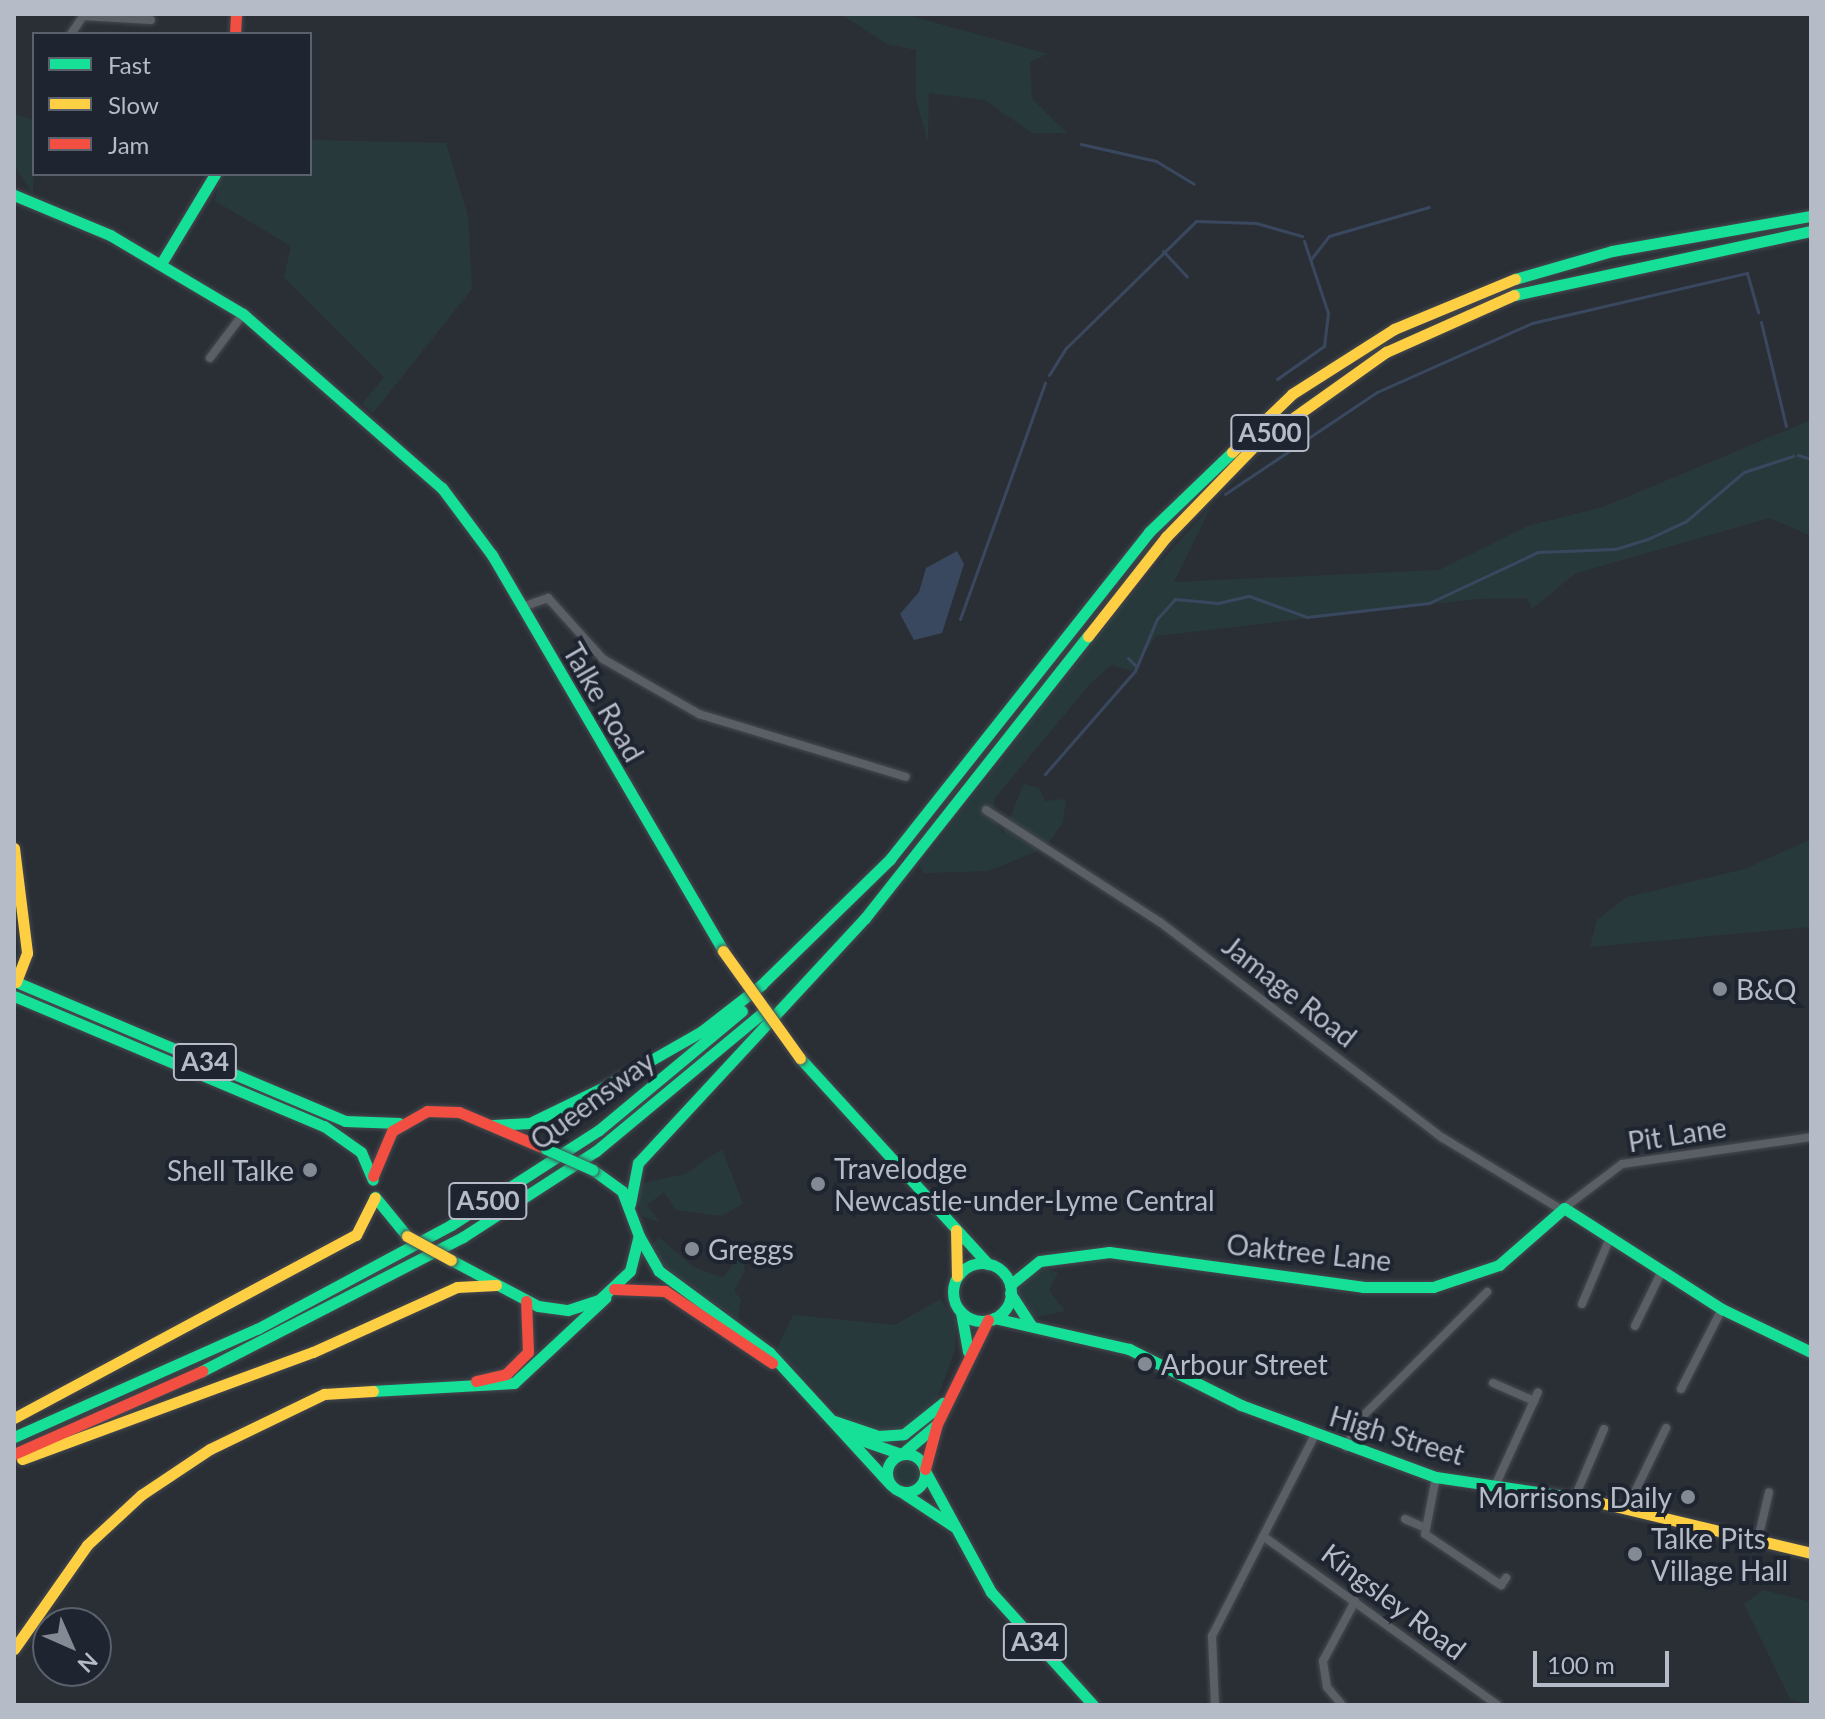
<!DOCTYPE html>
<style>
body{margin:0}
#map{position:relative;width:1825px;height:1719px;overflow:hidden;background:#2a2f36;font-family:Lato,sans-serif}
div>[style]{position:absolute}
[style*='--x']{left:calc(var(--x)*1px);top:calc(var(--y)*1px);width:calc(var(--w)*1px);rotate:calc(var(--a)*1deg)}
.green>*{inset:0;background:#28393c}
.round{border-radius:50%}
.water>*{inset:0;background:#3a485f}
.stream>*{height:3px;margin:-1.5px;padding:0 1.5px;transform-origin:1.5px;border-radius:1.5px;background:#3a485f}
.roads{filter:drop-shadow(0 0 2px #464a4f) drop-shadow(0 0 2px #464a4f)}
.street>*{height:8px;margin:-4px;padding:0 4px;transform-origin:4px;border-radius:4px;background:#5a5e65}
.fast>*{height:11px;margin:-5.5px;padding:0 5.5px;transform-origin:5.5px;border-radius:5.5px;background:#16e098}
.fast>.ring{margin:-5.5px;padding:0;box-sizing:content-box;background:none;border:11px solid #16e098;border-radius:50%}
.slow>*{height:11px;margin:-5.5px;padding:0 5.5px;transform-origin:5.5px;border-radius:5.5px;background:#ffcf43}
.jam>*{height:11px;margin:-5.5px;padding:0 5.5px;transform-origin:5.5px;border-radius:5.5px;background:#f24e42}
.bridges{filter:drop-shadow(0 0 2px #464a4f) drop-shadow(0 0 2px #464a4f)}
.fast-bridge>*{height:11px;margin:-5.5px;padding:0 5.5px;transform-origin:5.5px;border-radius:5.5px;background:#16e098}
.slow-bridge>*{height:11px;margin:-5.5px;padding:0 5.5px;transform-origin:5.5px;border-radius:5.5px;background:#ffcf43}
.dots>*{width:22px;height:22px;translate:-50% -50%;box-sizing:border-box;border:4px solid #1e2531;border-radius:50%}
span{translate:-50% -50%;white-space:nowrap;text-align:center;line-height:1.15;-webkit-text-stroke:8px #1e2531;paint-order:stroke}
.shield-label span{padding:2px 6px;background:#1e2531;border:2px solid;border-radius:6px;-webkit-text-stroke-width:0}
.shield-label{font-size:26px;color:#b5bbc7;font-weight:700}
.street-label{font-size:28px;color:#b5bbc7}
.poi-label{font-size:28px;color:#b5bbc7}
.left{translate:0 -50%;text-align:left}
.right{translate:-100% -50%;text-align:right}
.frame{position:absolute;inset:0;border:16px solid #b5bbc7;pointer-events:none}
.legend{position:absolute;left:32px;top:32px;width:280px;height:144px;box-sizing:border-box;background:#1e2531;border:2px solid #5a616d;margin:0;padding:10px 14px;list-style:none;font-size:24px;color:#b5bbc7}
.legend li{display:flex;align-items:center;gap:16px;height:40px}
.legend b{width:40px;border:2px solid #5a616d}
.north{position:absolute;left:32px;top:1607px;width:80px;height:80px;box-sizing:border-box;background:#1e2531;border:2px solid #5a616d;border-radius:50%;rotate:135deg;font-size:22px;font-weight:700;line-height:32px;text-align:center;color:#b5bbc7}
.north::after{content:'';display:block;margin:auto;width:28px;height:36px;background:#848a94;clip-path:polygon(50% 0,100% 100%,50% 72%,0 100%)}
.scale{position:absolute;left:1533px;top:1651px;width:136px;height:36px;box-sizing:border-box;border:4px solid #b5bbc7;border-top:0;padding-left:10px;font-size:24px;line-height:28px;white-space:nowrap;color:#b5bbc7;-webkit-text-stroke:6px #1e2531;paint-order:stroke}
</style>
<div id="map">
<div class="green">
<div style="clip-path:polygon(841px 14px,904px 14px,1048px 54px,1030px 62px,1032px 99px,1067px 133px,1032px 133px,985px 100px,929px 93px,928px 142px,916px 99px,916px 50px,887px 44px)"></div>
<div style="clip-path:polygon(14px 114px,34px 120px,33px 195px,14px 164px)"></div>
<div style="clip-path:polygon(310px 140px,446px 143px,468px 216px,472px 289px,373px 413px,362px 404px,384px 377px,284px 277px,291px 246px,215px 201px,221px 174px,310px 174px)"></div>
<div style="clip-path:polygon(1811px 420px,1811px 536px,1770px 518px,1576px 573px,1532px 609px,1527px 598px,1477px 599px,1156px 636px,1133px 671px,1111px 665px,1090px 684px,995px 798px,993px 817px,1003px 834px,1024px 784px,1039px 788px,1045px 801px,1066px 799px,1063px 822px,1045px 848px,988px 871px,924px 873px,919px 866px,1119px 608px,1211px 506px,1174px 582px,1439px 570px,1528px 526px,1603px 507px)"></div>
<div style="clip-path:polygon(1811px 839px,1811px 927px,1590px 947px,1597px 920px,1627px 897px,1745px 869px)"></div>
<div style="clip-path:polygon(722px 1149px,743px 1204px,721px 1216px,676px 1210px,664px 1192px,647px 1205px,659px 1222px,642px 1216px,633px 1185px,685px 1174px)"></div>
<div style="clip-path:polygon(659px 1237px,694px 1267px,723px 1278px,740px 1254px,745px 1271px,734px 1291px,741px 1299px,738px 1320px,659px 1263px,651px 1245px)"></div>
<div style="clip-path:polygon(1047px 1269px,1058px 1273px,1049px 1290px,1065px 1311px,1028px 1319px,1015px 1291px,1019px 1279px)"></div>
<div style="clip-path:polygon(940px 1299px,956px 1321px,955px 1349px,938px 1397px,902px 1430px,879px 1431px,844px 1418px,776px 1350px,793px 1315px,895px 1325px)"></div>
<div class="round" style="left:893px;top:1460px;width:26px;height:26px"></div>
<div style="clip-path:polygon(1763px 1590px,1811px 1602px,1811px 1705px,1790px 1699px,1744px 1604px)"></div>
</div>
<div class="water">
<div style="clip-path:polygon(957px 551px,964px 564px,942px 633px,914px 640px,900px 614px,919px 592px,926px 568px)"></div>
</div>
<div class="stream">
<div style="--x:1081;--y:144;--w:77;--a:12.8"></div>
<div style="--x:1156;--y:161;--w:44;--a:31.2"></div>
<div style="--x:1163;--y:251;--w:35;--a:47"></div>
<div style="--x:1311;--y:259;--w:29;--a:-52"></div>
<div style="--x:1329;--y:236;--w:104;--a:-16.2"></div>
<div style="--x:1761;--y:322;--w:107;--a:76.5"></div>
<div style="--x:1049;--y:375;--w:32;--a:-58"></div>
<div style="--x:1066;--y:348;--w:182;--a:-44.3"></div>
<div style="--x:1196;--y:221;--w:60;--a:1.9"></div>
<div style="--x:1256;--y:223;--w:48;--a:15.8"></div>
<div style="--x:1277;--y:379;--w:57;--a:-35.1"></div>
<div style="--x:1324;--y:346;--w:33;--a:-83"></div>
<div style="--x:1328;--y:313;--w:76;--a:-108.4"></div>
<div style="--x:1798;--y:455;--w:14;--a:17"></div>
<div style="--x:1225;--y:494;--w:183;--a:-33.9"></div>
<div style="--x:1377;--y:392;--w:170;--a:-24"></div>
<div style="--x:1532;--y:323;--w:221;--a:-13.1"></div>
<div style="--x:1747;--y:273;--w:41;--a:74.2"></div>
<div style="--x:960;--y:619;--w:251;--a:-70.2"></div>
<div style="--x:1128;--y:658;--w:11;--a:45"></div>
<div style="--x:1045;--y:774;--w:137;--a:-48.9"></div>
<div style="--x:1135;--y:671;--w:56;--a:-67.1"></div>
<div style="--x:1157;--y:619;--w:27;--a:-48"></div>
<div style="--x:1175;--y:599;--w:43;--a:5.3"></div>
<div style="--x:1218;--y:603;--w:32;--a:-13"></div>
<div style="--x:1249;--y:596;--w:62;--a:19.9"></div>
<div style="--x:1307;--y:617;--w:123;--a:-6.5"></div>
<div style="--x:1429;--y:603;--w:120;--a:-25.1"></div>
<div style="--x:1538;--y:552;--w:77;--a:-2.2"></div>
<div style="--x:1615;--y:549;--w:37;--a:-17"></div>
<div style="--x:1650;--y:538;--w:38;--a:-25"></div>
<div style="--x:1685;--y:522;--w:77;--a:-40.3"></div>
<div style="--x:1744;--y:472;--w:52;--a:-18.1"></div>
</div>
<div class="roads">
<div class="street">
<div style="--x:71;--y:34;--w:22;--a:-56"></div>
<div style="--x:83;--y:16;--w:68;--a:3.4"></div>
<div style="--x:210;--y:358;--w:55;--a:-53.1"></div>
<div style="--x:522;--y:607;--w:28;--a:-19"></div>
<div style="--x:548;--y:598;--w:82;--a:48"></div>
<div style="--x:603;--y:659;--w:111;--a:29.8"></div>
<div style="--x:699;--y:714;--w:216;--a:16.9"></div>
<div style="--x:986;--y:810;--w:207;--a:32.8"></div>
<div style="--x:1160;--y:922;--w:356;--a:37.4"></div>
<div style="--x:1443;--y:1138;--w:139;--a:31.2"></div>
<div style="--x:1564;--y:1208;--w:73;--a:-37.2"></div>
<div style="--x:1622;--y:1164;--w:191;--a:-8.1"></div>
<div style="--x:1582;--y:1304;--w:69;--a:-67.1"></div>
<div style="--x:1635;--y:1326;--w:59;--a:-63.9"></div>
<div style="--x:1493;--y:1383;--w:45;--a:23.7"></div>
<div style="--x:1681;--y:1389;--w:90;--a:-62.9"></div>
<div style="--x:1346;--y:1447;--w:31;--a:-63"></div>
<div style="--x:1360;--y:1419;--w:180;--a:-45"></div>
<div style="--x:1436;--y:1477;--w:58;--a:100.9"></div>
<div style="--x:1425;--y:1534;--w:92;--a:33.9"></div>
<div style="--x:1501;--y:1585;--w:9;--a:-54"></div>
<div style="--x:1495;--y:1486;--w:103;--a:-65.4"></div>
<div style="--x:1575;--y:1497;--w:74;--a:-66.9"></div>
<div style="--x:1628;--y:1506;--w:87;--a:-64"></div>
<div style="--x:1405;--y:1519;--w:17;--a:24"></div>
<div style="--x:1263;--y:1536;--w:289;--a:35.8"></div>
<div style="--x:1758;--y:1539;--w:48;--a:-76.8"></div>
<div style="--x:1215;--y:1705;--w:69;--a:-92.5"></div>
<div style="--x:1212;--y:1636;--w:226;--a:-62.9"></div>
<div style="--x:1342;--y:1705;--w:23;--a:-130"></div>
<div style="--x:1327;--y:1687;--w:26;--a:-99"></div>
<div style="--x:1323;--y:1661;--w:68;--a:-61.9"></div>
</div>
<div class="fast">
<div style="--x:14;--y:195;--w:104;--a:22.6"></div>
<div style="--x:110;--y:235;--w:155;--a:30.7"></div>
<div style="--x:243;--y:314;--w:264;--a:41.2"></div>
<div style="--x:442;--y:488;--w:84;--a:53.3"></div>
<div style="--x:492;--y:555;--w:458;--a:59.7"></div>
<div style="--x:162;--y:262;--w:103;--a:-58.9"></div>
<div style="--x:1515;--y:279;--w:101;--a:-16.1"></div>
<div style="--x:1612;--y:251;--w:202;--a:-10"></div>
<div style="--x:1514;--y:295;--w:304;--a:-12.2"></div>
<div style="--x:14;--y:981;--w:359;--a:22.9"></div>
<div style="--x:345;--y:1121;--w:54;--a:2.1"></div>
<div style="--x:14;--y:996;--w:336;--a:22.8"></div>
<div style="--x:324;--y:1126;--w:45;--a:35.1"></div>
<div style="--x:361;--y:1152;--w:30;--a:67"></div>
<div style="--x:800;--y:1058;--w:279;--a:47.6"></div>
<div style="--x:493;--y:1125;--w:37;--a:-3"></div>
<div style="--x:530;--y:1123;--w:82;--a:-25.9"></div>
<div style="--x:604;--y:1087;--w:113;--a:-29.7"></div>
<div style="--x:702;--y:1031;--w:75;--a:-37.9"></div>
<div style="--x:761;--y:985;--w:180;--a:-44.3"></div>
<div style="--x:890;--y:859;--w:417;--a:-51.6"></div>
<div style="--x:1149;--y:532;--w:115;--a:-43.9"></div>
<div style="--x:375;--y:1197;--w:50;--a:50.6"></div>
<div style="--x:630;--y:1204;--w:42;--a:-79"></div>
<div style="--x:638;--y:1163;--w:334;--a:-47.2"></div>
<div style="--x:865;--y:918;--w:360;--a:-51.7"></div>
<div style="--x:639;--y:1236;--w:40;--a:60.3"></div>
<div style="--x:659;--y:1271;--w:137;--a:36.4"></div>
<div style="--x:769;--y:1352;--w:180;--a:47.5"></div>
<div style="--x:451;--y:1260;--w:98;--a:27.9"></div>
<div style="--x:538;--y:1306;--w:30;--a:8"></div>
<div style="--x:568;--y:1310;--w:33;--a:-18"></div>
<div style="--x:599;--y:1300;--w:42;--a:-43.1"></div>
<div style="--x:630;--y:1271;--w:36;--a:-76"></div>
<div style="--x:639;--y:1236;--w:48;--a:-110.7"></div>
<div style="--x:622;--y:1191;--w:36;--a:-144"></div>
<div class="ring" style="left:953px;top:1263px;width:47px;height:47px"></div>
<div style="--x:1010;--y:1285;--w:38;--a:-39"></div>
<div style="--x:1040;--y:1261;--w:70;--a:-7.4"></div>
<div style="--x:1109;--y:1252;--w:256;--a:7.8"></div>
<div style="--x:1363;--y:1287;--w:70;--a:0"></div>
<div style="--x:1433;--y:1287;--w:70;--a:-18.4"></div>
<div style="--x:1499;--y:1265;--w:86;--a:-41.2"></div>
<div style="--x:1564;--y:1208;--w:188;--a:32.6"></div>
<div style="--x:1722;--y:1309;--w:99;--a:25.8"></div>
<div style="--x:1010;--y:1293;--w:38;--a:57"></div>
<div style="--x:961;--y:1312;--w:40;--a:80"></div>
<div style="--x:994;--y:1318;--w:139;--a:12.9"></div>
<div style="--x:1129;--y:1349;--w:125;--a:26.6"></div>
<div style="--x:1241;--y:1405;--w:208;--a:20.3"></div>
<div style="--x:1436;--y:1477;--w:151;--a:8.4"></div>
<div style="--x:202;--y:1371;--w:293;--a:-27.2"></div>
<div style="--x:463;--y:1237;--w:158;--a:-32.9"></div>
<div style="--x:596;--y:1151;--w:221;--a:-39.7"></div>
<div style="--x:373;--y:1391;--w:141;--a:-3.2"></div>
<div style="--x:514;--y:1383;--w:125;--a:-43"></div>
<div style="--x:834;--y:1421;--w:46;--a:18.8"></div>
<div style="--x:878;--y:1436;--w:26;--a:-4"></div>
<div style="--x:904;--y:1434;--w:50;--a:-38.5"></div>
<div style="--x:847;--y:1435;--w:57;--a:19.4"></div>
<div style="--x:14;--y:1437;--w:266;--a:-24"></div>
<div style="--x:257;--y:1329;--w:220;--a:-28.2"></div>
<div style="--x:451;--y:1225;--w:176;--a:-32.7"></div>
<div style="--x:599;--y:1130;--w:186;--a:-39.8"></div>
<div style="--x:903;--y:1453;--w:43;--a:-40.3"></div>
<div class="ring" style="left:887px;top:1454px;width:27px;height:27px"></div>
<div style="--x:925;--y:1471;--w:138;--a:61.4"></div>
<div style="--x:991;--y:1592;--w:152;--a:47.9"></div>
<div style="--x:900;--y:1491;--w:64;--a:33.4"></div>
</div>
<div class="slow">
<div style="--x:1232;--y:452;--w:83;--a:-44"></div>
<div style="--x:1292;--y:394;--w:121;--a:-32.5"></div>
<div style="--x:1394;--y:329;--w:131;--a:-22.5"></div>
<div style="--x:1088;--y:636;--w:126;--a:-51.8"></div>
<div style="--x:1166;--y:537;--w:128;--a:-45.9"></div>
<div style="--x:1255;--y:445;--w:161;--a:-35.4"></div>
<div style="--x:1386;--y:352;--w:140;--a:-24"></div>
<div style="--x:14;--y:848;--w:106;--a:82.9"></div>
<div style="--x:27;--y:953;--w:31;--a:111"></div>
<div style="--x:956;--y:1230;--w:46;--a:88.8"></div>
<div style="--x:14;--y:1418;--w:388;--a:-28.2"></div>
<div style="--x:356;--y:1235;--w:42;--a:-63.4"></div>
<div style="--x:22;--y:1459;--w:310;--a:-20.2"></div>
<div style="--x:313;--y:1352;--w:158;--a:-24.3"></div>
<div style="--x:457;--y:1287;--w:39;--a:-3"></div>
<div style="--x:1585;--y:1499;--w:232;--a:13.4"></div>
<div style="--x:14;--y:1649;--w:127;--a:-54.9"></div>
<div style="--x:87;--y:1545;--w:74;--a:-42.8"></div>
<div style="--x:141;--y:1495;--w:83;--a:-33.7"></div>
<div style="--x:210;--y:1449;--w:127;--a:-25.8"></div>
<div style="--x:324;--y:1394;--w:49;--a:-3.5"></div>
</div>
<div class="jam">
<div style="--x:235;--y:34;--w:20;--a:-87"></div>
<div style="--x:373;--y:1176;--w:49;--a:-67.1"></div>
<div style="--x:392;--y:1131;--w:40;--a:-29.7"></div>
<div style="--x:427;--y:1111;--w:32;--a:2"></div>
<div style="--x:459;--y:1112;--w:95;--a:23"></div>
<div style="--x:614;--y:1289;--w:51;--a:2.2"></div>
<div style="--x:665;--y:1291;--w:129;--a:33.9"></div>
<div style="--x:476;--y:1381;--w:31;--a:-13"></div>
<div style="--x:506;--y:1374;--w:31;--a:-45"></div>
<div style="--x:528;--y:1352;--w:51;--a:-92.2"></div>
<div style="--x:14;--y:1454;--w:206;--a:-23.8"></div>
<div style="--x:925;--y:1469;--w:47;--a:-75.1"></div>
<div style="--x:937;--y:1424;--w:116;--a:-63.9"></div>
</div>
</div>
<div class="bridges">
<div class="fast-bridge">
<div style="--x:546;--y:1149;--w:51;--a:24.1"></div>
</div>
<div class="slow-bridge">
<div style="--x:723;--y:951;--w:132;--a:54.3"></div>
<div style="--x:407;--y:1236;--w:50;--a:28.6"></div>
</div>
</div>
<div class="dots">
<div style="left:1720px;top:989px;background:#848a94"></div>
<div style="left:310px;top:1170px;background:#848a94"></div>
<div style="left:818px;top:1184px;background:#848a94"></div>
<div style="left:692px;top:1249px;background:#848a94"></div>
<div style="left:1145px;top:1364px;background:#848a94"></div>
<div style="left:1688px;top:1497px;background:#848a94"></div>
<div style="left:1635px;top:1554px;background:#848a94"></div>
</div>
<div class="shield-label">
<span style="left:1270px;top:433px">A500</span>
<span style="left:205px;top:1062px">A34</span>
<span style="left:488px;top:1201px">A500</span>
<span style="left:1035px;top:1642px">A34</span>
</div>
<div class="street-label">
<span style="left:604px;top:702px;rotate:60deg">Talke Road</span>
<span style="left:1290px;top:991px;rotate:38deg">Jamage Road</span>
<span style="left:592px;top:1100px;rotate:-36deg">Queensway</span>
<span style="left:1677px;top:1134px;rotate:-9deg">Pit Lane</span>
<span style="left:1309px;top:1252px;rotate:6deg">Oaktree Lane</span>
<span style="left:1397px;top:1435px;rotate:17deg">High Street</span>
<span style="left:1394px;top:1601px;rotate:37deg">Kingsley Road</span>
</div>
<div class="poi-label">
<span class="left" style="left:1736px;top:989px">B&amp;Q</span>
<span class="left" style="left:834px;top:1184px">Travelodge<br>Newcastle-under-Lyme Central</span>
<span class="right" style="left:294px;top:1170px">Shell Talke</span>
<span class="left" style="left:708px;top:1249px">Greggs</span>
<span class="left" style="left:1161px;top:1364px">Arbour Street</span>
<span class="right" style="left:1672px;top:1497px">Morrisons Daily</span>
<span class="left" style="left:1651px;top:1554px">Talke Pits<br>Village Hall</span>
</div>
<div class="frame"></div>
<ul class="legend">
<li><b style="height:10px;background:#16e098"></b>Fast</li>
<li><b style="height:10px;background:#ffcf43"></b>Slow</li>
<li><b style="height:10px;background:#f24e42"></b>Jam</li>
</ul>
<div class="north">N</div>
<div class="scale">100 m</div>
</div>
